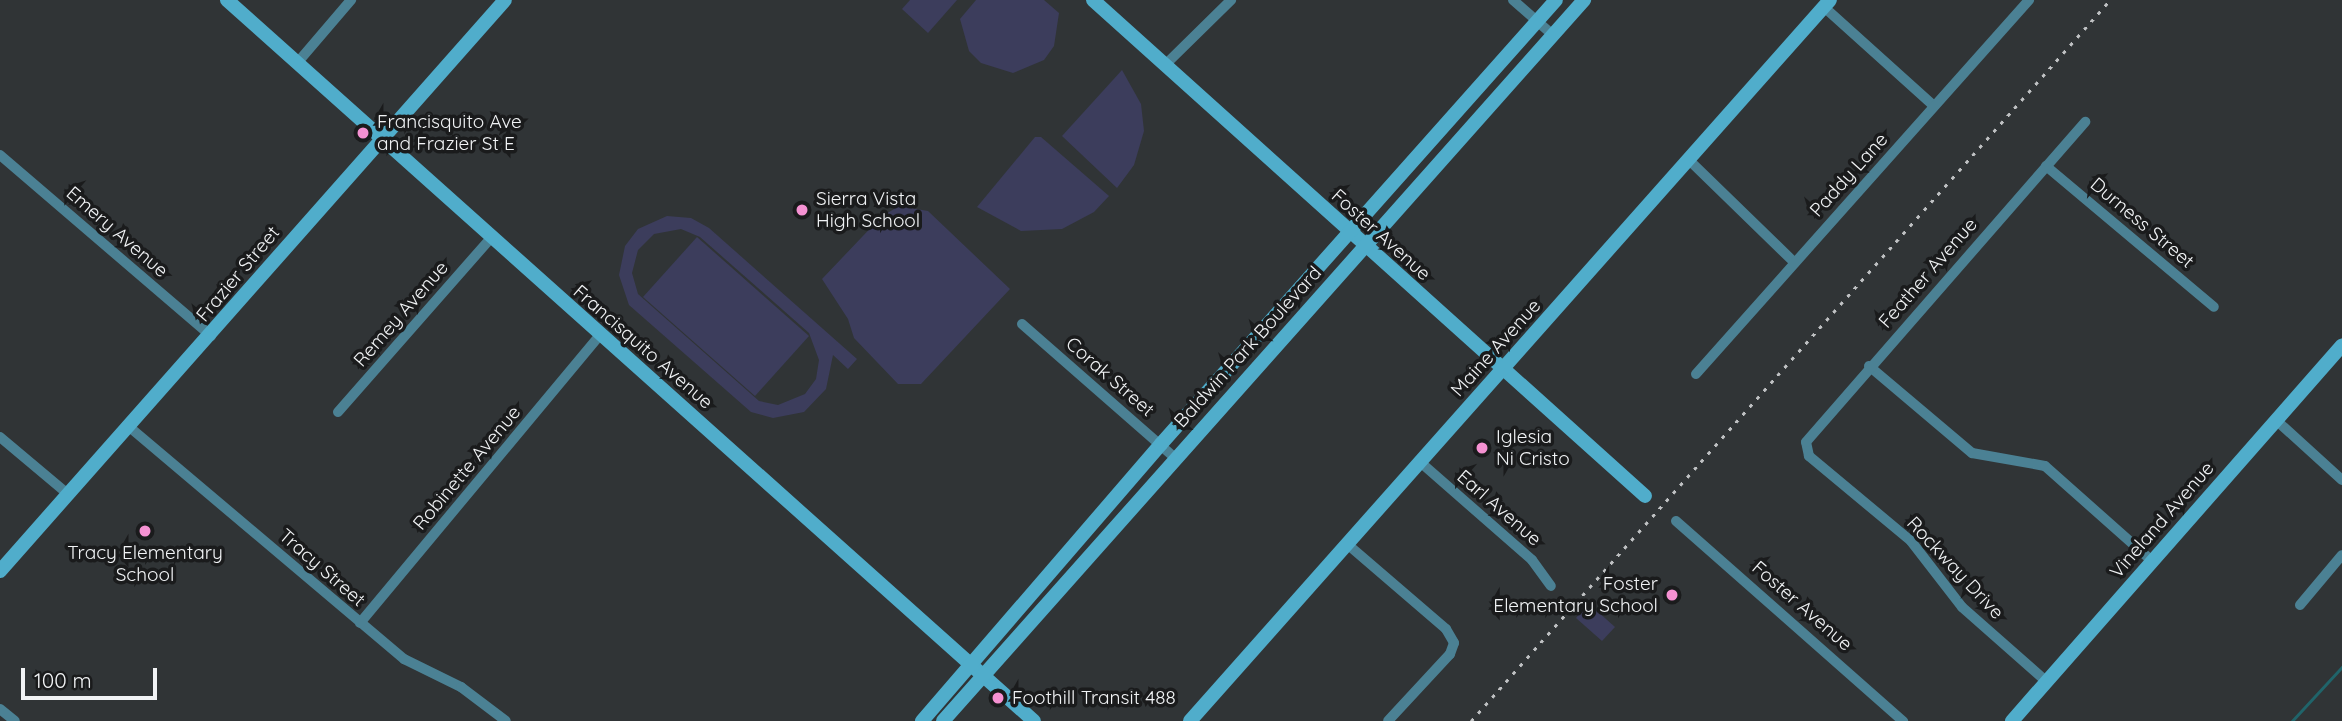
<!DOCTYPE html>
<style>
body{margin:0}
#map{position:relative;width:2342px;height:721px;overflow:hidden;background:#303436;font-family:Quicksand,sans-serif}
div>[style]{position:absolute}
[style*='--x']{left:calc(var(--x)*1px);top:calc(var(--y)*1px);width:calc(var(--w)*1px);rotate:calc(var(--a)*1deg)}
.green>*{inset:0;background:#3c3d5c}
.stream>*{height:2.5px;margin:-1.25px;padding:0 1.25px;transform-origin:1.25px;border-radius:1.25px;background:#20646a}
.street>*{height:10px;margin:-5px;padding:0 5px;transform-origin:5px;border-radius:5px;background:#4b8194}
.secondary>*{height:14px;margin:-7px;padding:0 7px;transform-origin:7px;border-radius:7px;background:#50adcb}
.rail>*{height:2.5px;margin-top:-1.25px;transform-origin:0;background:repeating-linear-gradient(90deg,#bfc1c3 0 3.5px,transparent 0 10.5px)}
.dots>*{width:19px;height:19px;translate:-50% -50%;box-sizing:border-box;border:4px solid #1a1b1c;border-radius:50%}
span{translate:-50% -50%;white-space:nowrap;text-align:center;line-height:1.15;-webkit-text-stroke:7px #1a1b1c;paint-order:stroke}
.poi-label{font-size:19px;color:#f1f3f5}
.left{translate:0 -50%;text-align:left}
.right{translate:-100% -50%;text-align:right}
.street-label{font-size:19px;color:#f1f3f5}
.scale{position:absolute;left:21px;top:668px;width:136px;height:32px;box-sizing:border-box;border:4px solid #f1f3f5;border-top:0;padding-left:9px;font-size:21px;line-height:24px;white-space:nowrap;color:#f1f3f5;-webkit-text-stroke:5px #1a1b1c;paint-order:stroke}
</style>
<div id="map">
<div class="green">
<div style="clip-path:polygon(910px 0,957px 0,928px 33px,902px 9px)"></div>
<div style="clip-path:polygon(976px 0,1044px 0,1059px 13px,1054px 46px,1044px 60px,1013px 73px,981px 63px,969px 51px,960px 19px)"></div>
<div style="clip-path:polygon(1122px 70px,1141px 104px,1144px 131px,1134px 165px,1117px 188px,1062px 136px)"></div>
<div style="clip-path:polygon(1035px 137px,1041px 137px,1109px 196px,1094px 212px,1062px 229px,1021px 231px,977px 207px)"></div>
<div style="clip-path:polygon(899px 206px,928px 211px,1010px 289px,921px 384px,898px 384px,854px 338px,848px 319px,822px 279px,881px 217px)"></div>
<div style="clip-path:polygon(evenodd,667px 216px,691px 218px,709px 228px,857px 359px,848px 369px,833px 355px,826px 389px,804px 412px,773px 418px,751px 412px,629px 305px,619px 275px,625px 246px,638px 229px,667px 216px,681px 229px,700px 237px,809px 333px,819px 360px,816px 379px,805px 394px,778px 405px,759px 401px,638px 294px,632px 273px,638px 250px,654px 234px,681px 229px)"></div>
<div style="clip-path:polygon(697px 237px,809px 336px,755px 396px,643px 297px)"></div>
<div style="clip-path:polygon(1588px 603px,1615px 627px,1602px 641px,1576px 618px)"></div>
</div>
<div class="stream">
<div style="--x:2292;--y:721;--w:74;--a:-47.2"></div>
</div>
<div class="street">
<div style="--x:1513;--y:0;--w:53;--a:41.2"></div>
<div style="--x:1824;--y:7;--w:148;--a:42"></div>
<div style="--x:298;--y:62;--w:82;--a:-49.5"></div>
<div style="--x:1167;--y:63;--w:90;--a:-44.5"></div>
<div style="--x:0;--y:155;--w:278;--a:40.6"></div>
<div style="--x:1690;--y:161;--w:146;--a:44.2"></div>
<div style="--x:2046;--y:166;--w:219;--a:40"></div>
<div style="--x:1022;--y:324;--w:202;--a:41.2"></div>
<div style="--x:1869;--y:366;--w:135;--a:40.2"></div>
<div style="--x:1972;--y:453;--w:74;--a:10.1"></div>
<div style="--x:2045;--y:466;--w:142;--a:41.6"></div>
<div style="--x:1696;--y:374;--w:501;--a:-48.32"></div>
<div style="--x:338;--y:412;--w:230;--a:-48.7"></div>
<div style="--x:2276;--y:420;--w:89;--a:42.3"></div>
<div style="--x:127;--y:425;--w:363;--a:40.2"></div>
<div style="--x:404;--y:659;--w:64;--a:26.2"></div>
<div style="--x:461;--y:687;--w:56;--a:37.1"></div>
<div style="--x:0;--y:437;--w:89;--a:40"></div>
<div style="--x:1419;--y:461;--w:150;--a:41.2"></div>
<div style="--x:1532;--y:560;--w:32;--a:54"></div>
<div style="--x:1676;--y:521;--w:303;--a:41.4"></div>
<div style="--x:1346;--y:543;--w:132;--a:40.7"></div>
<div style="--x:1446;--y:629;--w:16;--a:60"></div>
<div style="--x:1454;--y:643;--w:12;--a:110"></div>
<div style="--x:1450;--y:654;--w:91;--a:132.8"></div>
<div style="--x:2300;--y:605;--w:65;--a:-50"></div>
<div style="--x:360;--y:623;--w:375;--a:-50.2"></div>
<div style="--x:2047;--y:682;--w:113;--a:-138.6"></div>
<div style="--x:1962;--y:607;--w:83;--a:-127.7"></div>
<div style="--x:1911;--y:541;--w:133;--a:-140.2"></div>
<div style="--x:1809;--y:456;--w:14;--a:-102"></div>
<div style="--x:1806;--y:442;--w:425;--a:-48.9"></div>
<div style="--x:0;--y:709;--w:19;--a:39"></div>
</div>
<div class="secondary">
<div style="--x:227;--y:0;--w:1082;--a:41.78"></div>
<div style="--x:1093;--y:0;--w:742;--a:41.94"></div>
<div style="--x:0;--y:571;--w:762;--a:-48.51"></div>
<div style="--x:922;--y:721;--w:366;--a:-49.2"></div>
<div style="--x:1161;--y:444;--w:594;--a:-48.34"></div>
<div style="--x:943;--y:721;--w:965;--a:-48.36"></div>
<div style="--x:1190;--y:721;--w:964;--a:-48.41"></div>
<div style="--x:2012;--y:721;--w:500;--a:-48.7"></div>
</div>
<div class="rail">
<div style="--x:1471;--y:721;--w:963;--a:-48.45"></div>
</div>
<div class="dots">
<div style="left:363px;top:133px;background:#f591d2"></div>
<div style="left:802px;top:210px;background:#f591d2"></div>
<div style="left:1482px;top:448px;background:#f591d2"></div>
<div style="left:145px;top:531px;background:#f591d2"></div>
<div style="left:1672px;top:595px;background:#f591d2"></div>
<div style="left:998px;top:698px;background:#f591d2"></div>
</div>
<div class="poi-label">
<span class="left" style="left:377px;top:133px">Francisquito Ave<br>and Frazier St E</span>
<span class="left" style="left:816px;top:210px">Sierra Vista<br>High School</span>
<span class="left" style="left:1496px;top:448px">Iglesia<br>Ni Cristo</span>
<span style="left:145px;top:564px">Tracy Elementary<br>School</span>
<span class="right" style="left:1658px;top:595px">Foster<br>Elementary School</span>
<span class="left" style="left:1012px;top:698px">Foothill Transit 488</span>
</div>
<div class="street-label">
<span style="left:1849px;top:175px;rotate:-48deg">Paddy Lane</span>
<span style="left:2142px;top:223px;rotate:40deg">Durness Street</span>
<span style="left:117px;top:232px;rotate:41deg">Emery Avenue</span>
<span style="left:1381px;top:235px;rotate:42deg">Foster Avenue</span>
<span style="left:1928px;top:273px;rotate:-49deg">Feather Avenue</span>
<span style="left:238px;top:274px;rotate:-50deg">Frazier Street</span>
<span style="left:401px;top:314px;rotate:-49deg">Remey Avenue</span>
<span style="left:643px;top:347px;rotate:41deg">Francisquito Avenue</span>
<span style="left:1248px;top:347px;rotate:-48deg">Baldwin Park Boulevard</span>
<span style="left:1496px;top:348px;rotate:-48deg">Maine Avenue</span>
<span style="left:1110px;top:377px;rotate:41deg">Corak Street</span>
<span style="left:467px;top:468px;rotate:-50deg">Robinette Avenue</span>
<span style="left:1499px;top:508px;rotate:41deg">Earl Avenue</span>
<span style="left:2162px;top:520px;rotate:-49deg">Vineland Avenue</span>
<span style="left:322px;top:568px;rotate:41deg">Tracy Street</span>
<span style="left:1955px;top:568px;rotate:47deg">Rockway Drive</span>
<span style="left:1802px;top:606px;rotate:41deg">Foster Avenue</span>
</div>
<div class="scale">100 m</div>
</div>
